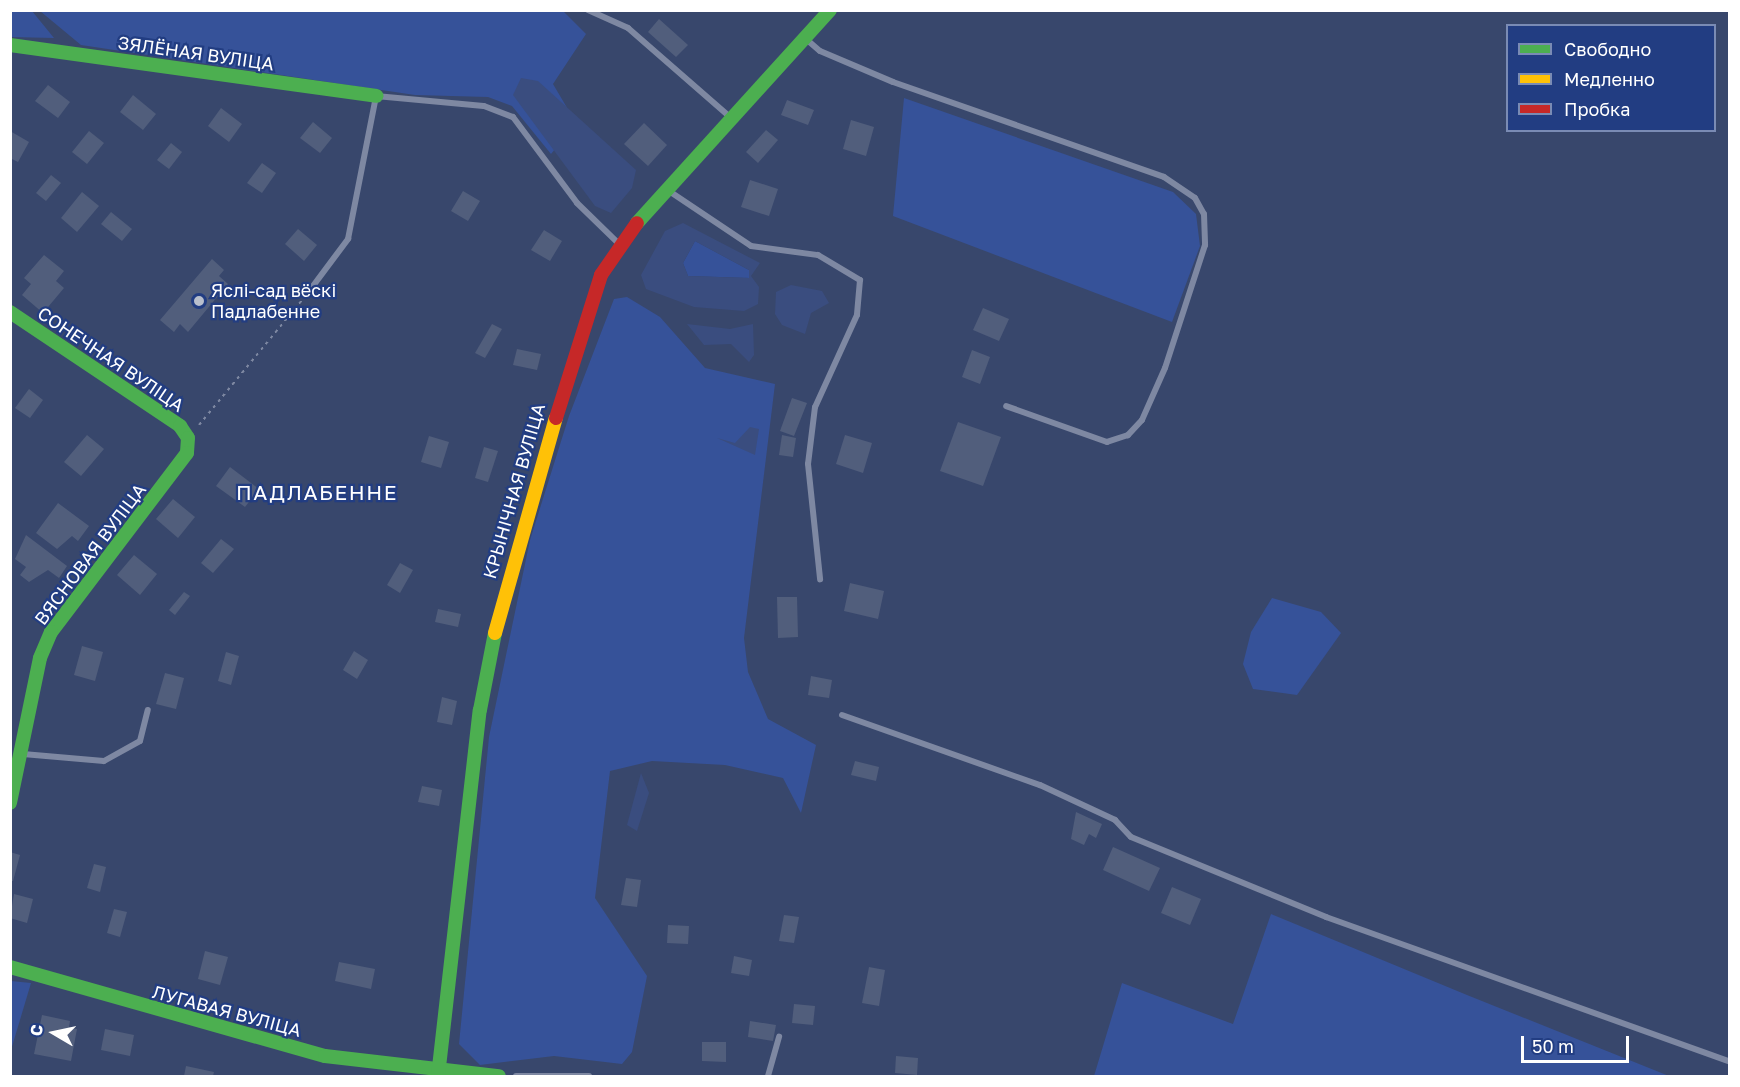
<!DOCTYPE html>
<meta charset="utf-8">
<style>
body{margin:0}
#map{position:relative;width:1740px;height:1087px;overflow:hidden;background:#38476c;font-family:"Golos Text",sans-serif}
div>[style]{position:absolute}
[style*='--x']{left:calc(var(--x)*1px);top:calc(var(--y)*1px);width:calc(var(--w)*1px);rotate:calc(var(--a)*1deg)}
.green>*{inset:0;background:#365299}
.water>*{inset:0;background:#3a4d7f}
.building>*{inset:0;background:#515e7c}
.path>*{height:2px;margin-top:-1px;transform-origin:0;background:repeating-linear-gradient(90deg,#7e88a2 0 3px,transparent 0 7.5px)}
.lane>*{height:6px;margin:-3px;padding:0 3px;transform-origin:3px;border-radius:3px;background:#7e88a2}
.fast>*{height:14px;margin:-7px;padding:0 7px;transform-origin:7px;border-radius:7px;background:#4caf50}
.slow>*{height:14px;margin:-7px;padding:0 7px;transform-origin:7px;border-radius:7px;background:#ffc107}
.jam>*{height:14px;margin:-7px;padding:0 7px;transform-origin:7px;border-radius:7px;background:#c62828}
.dots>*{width:16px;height:16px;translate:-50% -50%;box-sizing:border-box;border:3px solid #223d82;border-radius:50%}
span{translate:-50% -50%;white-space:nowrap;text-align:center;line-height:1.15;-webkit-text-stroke:4.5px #223d82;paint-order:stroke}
.street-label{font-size:18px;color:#fff}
.poi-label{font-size:18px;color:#fff}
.left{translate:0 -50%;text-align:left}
.quarter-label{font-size:21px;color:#fff;letter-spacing:1.5px}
.frame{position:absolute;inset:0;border:12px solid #fff;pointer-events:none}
.legend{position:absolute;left:1506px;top:24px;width:210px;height:108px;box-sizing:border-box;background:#223d82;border:2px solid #7a8bb4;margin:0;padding:8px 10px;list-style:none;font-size:18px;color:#fff}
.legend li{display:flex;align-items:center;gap:12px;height:30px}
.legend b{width:30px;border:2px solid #7a8bb4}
.north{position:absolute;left:24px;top:1003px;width:60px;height:60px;-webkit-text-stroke:4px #223d82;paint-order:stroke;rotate:279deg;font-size:16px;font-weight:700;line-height:24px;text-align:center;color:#fff}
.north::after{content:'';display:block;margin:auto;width:21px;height:27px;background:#fff;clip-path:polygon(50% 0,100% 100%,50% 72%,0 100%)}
.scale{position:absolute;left:1521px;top:1036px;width:108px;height:27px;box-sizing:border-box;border:3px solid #fff;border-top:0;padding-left:8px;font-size:18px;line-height:21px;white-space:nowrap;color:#fff;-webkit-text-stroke:4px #223d82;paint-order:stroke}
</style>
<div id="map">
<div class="green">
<div style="clip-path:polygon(32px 10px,32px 11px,54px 38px,11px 37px,11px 11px)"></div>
<div style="clip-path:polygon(40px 11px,563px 11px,586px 34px,553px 84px,576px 123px,551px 154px,512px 106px,488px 97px,415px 95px,81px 45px)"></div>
<div style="clip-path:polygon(904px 98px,1173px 192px,1196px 214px,1200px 246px,1172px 322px,893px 216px)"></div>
<div style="clip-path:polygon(695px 241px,749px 270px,749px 278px,688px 276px,683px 263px)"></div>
<div style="clip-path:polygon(627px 297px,660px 317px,705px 368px,775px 384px,744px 638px,748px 672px,768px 719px,816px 745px,801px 813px,783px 778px,725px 765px,652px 761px,610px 771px,595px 898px,647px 976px,632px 1052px,622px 1064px,554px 1056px,480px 1065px,459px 1044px,489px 737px,530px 540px,569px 416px,614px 299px)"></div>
<div style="clip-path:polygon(1272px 598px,1321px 612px,1341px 633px,1297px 695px,1253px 689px,1243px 664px,1251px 632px)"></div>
<div style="clip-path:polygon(1271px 914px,1467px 995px,1669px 1076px,1094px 1076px,1122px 983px,1233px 1024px)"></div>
<div style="clip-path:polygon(11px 981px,31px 983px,11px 1050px)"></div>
</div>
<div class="water">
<div style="clip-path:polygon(521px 78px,538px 81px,636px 170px,632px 188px,611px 213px,595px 206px,513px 95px)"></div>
<div style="clip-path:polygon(evenodd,683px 223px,760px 263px,751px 276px,759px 287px,758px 304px,744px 311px,694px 307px,646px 289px,641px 275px,665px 231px,683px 223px,695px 241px,749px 270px,749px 278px,688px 276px,683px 263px,695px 241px)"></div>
<div style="clip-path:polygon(791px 285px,822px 291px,829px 303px,811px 313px,805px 334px,782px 325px,775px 314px,776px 292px)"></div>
<div style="clip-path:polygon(687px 324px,730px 329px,753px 324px,754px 355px,749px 362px,731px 344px,704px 345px)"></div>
<div style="clip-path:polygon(750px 427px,759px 429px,755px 455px,717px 438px,735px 443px)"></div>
<div style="clip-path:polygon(641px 773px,649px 793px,637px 831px,627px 825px)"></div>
</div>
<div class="building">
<div style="clip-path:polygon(659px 19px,688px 45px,676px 57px,648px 32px)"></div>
<div style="clip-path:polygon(48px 85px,70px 102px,58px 118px,35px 101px)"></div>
<div style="clip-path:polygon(133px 95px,156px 114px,143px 130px,120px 112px)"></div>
<div style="clip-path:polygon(787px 100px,814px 110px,808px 125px,781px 115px)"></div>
<div style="clip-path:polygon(221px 108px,242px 124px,229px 142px,208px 126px)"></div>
<div style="clip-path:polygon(851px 120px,874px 127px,866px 156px,843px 149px)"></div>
<div style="clip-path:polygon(313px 122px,332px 138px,320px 153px,300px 138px)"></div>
<div style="clip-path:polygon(644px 123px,667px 145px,648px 166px,624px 144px)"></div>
<div style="clip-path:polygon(766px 130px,778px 140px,758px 163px,746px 152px)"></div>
<div style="clip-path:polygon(10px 131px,29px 142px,18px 162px,10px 158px)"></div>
<div style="clip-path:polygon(89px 131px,104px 143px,87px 164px,72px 152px)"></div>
<div style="clip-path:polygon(171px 143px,182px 152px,169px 169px,157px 160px)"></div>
<div style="clip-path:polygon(262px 163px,276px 173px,262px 193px,247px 183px)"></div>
<div style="clip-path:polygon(51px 175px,61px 183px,46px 201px,36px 193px)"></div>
<div style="clip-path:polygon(750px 180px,778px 189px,769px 216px,741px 207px)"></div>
<div style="clip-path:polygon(463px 191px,480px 201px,468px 221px,451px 211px)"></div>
<div style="clip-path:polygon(82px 192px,99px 206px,77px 232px,61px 218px)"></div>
<div style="clip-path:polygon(111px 212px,132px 229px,122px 241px,101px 224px)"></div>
<div style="clip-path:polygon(298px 229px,317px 245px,304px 261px,285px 244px)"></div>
<div style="clip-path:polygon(544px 230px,562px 241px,550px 261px,531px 250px)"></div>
<div style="clip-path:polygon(44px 255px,64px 271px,56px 281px,64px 288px,43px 313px,22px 295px,31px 284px,24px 278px)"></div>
<div style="clip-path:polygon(212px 259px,224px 270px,219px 276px,228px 284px,188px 332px,180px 324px,174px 332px,160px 320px)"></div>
<div style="clip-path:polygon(983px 308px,1009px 319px,999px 341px,973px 330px)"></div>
<div style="clip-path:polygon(492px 324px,502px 329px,485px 358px,475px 353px)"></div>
<div style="clip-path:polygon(517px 349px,541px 354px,537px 370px,513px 365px)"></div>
<div style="clip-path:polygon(972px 350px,990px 357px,980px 384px,962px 377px)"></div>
<div style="clip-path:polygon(29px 389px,43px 400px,30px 418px,15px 408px)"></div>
<div style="clip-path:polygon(792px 398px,807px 403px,794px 436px,780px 431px)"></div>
<div style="clip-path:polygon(958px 422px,1001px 437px,983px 486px,940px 471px)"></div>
<div style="clip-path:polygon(87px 435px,104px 449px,81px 476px,64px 462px)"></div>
<div style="clip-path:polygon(782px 435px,796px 438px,793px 457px,779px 455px)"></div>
<div style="clip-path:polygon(845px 435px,872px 443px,863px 473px,836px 464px)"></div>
<div style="clip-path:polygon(429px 436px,449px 442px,441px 468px,421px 462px)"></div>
<div style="clip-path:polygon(484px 447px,498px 451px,488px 482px,475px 478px)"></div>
<div style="clip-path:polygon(230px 467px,259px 489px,245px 507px,216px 486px)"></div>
<div style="clip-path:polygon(173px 499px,195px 517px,178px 538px,156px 519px)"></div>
<div style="clip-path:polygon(58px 503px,89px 526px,78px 541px,72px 536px,57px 549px,36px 533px)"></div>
<div style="clip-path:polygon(26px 535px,67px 566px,59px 578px,48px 570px,29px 582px,20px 575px,26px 567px,15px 559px)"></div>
<div style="clip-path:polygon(221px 539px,234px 549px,213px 573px,201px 563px)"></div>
<div style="clip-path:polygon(134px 555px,157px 574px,140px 595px,117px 575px)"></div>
<div style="clip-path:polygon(400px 563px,413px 570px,400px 593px,387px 585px)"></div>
<div style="clip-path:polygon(850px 583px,884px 591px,878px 619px,844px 611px)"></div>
<div style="clip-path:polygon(184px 592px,190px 596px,175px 615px,169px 610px)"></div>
<div style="clip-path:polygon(777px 597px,797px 597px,798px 637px,778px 638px)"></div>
<div style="clip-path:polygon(438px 609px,461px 614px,458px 627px,435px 622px)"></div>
<div style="clip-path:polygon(82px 646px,103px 652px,95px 681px,74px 675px)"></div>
<div style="clip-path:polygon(354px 651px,368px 660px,357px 679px,343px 670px)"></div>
<div style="clip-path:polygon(226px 652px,239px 656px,231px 685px,218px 681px)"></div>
<div style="clip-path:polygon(165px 673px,184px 678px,176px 709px,156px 704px)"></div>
<div style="clip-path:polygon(811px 676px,832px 680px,829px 698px,808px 695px)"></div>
<div style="clip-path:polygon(442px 697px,457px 701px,452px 725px,437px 722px)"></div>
<div style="clip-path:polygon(855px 761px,879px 767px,876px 781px,851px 775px)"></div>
<div style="clip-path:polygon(422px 786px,442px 790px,439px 806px,418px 802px)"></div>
<div style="clip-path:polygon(1076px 812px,1102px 824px,1096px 838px,1089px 834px,1084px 845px,1071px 839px)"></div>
<div style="clip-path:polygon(1113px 847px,1160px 868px,1149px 891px,1103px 870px)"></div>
<div style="clip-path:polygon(10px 852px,20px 855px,13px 881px,10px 881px)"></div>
<div style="clip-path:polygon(94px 864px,106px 867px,100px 892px,87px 888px)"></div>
<div style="clip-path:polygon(626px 878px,641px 880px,637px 907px,621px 905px)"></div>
<div style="clip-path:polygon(1172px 887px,1201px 899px,1190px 925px,1161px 913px)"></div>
<div style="clip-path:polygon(14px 894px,33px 899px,27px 923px,10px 918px)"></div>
<div style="clip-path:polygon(114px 909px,127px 912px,120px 937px,107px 933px)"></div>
<div style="clip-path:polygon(784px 915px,799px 917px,794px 943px,779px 941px)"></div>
<div style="clip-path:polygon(668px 925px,689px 926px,688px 944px,667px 943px)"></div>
<div style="clip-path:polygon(205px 951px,228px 957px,220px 985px,198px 979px)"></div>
<div style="clip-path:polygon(734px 956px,752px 960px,749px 976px,731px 973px)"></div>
<div style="clip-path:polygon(339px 962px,375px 969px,371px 989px,335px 981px)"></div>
<div style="clip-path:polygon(869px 967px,885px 970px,879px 1006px,862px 1003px)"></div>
<div style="clip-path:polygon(794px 1004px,815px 1006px,813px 1025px,792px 1023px)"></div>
<div style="clip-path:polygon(42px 1015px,70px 1021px,69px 1027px,77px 1029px,71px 1061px,34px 1054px)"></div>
<div style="clip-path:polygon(750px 1021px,776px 1025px,773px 1041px,748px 1037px)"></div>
<div style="clip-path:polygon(105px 1029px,134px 1035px,130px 1056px,101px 1050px)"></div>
<div style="clip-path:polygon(702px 1042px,726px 1042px,726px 1062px,702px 1061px)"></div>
<div style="clip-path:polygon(896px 1056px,918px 1058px,917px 1075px,895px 1073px)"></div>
<div style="clip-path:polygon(186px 1066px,214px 1072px,213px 1076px,184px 1076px)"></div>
</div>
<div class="path">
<div style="--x:199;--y:425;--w:171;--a:-50.5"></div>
</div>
<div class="lane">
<div style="--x:588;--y:10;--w:44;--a:24.2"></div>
<div style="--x:628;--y:28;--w:135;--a:41.1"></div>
<div style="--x:806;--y:39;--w:18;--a:41"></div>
<div style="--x:820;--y:51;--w:79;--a:23"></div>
<div style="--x:893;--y:82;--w:287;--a:19.3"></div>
<div style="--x:1164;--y:177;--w:37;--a:34"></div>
<div style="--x:1195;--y:198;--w:18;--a:61"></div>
<div style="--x:1204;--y:214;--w:31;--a:88"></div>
<div style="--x:1205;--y:245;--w:129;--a:108"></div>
<div style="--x:1165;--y:368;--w:57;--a:113.9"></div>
<div style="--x:1142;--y:420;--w:21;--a:133"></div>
<div style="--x:1128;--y:435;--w:22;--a:162"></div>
<div style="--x:1107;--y:442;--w:107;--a:-160.4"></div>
<div style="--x:666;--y:189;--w:102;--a:33.8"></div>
<div style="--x:751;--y:246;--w:68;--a:7.7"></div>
<div style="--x:818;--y:255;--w:49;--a:30.8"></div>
<div style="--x:860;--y:280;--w:35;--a:95"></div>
<div style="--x:857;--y:315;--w:101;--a:114.5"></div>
<div style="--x:815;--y:407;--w:57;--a:97"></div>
<div style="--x:808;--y:464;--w:116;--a:84"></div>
<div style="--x:313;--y:286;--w:59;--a:-53.3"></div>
<div style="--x:348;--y:239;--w:146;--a:-78.9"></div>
<div style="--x:376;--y:96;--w:108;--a:5.3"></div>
<div style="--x:484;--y:106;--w:31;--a:21"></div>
<div style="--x:513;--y:117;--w:107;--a:53.3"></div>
<div style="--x:577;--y:203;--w:59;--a:44.3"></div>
<div style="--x:842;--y:715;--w:210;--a:19.5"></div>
<div style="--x:1040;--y:785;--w:83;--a:25"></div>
<div style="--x:1115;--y:820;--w:23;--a:47"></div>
<div style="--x:1131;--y:837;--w:211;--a:22.3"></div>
<div style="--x:1326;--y:917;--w:429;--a:19.7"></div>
<div style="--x:23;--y:754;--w:81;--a:4.9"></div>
<div style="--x:104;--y:761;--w:41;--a:-29.1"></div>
<div style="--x:140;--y:741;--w:32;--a:-76"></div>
<div style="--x:516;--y:1076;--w:73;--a:0"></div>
<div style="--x:768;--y:1076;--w:41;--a:-74.2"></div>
</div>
<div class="fast">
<div style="--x:10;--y:45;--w:370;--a:7.9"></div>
<div style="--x:637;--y:223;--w:287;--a:-47.8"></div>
<div style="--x:10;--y:312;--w:205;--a:33.8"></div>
<div style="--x:180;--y:426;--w:14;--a:56"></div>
<div style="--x:188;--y:438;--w:15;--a:94"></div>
<div style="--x:187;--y:453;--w:225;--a:127.2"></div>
<div style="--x:51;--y:632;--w:28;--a:113"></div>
<div style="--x:40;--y:658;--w:148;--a:101.7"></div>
<div style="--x:10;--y:967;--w:327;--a:15.8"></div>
<div style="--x:325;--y:1056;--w:175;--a:6.6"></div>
<div style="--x:438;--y:1076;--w:368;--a:-83.5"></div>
<div style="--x:480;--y:710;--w:78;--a:-79"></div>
</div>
<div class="slow">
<div style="--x:495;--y:633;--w:223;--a:-74.2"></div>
</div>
<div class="jam">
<div style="--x:556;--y:418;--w:150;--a:-72.5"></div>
<div style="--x:601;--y:275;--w:63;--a:-55.3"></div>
</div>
<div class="dots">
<div style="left:199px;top:301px;background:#b9bfcc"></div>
</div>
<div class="street-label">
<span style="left:196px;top:53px;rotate:8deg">ЗЯЛЁНАЯ ВУЛІЦА</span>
<span style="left:111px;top:359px;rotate:34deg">СОНЕЧНАЯ ВУЛІЦА</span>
<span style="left:514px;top:491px;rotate:-74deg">КРЫНІЧНАЯ ВУЛІЦА</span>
<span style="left:90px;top:554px;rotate:-53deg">ВЯСНОВАЯ ВУЛІЦА</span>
<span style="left:227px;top:1011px;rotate:15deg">ЛУГАВАЯ ВУЛІЦА</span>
</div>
<div class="poi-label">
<span class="left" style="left:211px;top:301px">Яслі-сад вёскі<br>Падлабенне</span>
</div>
<div class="quarter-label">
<span style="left:317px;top:492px">ПАДЛАБЕННЕ</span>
</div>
<div class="frame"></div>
<ul class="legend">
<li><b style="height:8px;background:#4caf50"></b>Свободно</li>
<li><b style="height:8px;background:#ffc107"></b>Медленно</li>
<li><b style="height:8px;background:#c62828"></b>Пробка</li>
</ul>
<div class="north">С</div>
<div class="scale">50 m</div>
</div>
